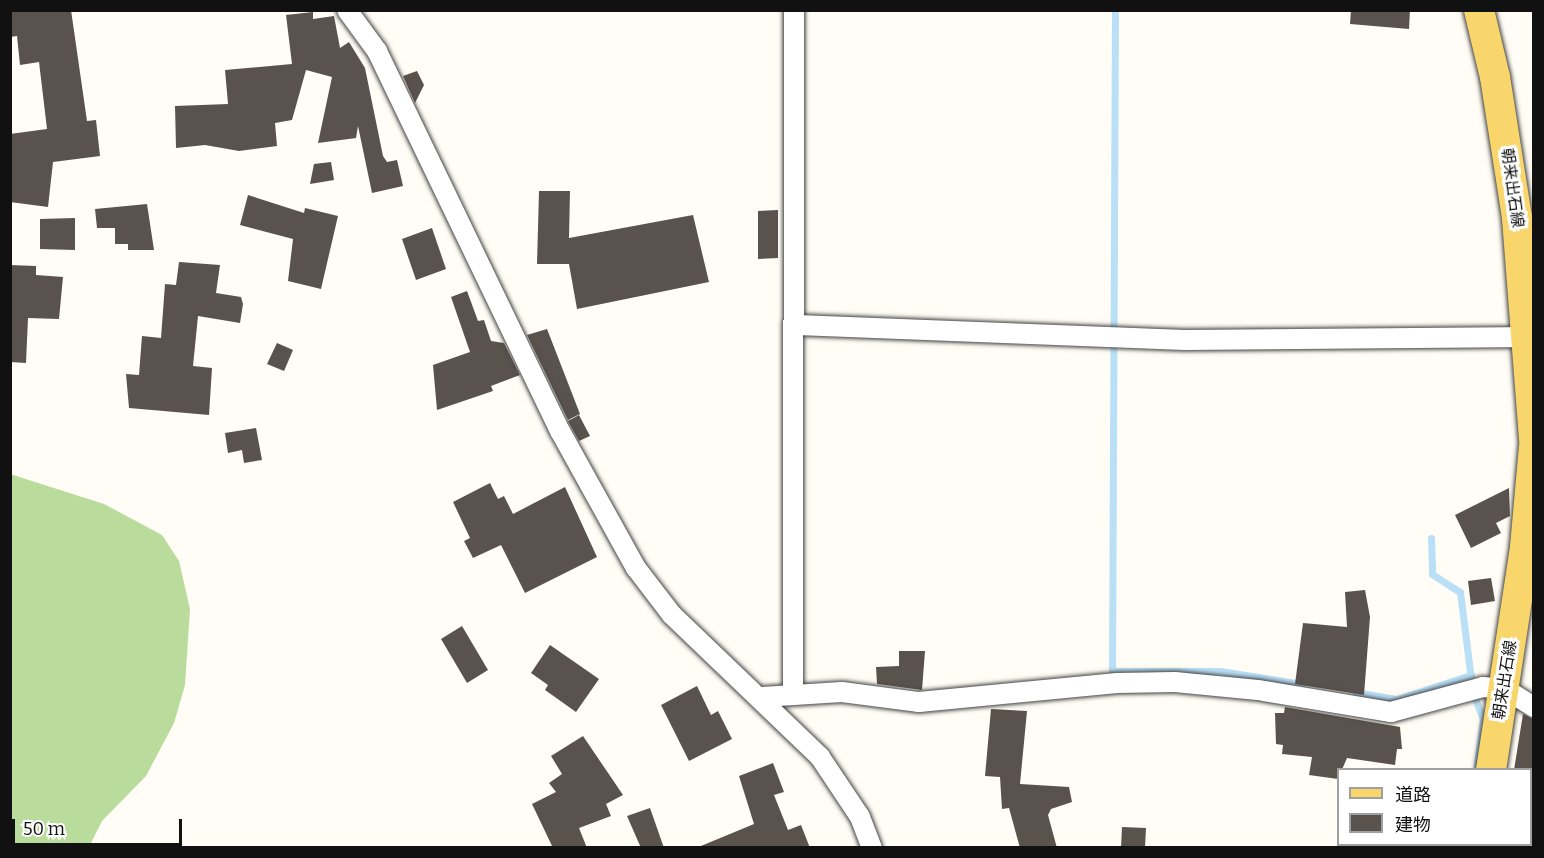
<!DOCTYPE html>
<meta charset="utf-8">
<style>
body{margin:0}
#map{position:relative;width:1544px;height:858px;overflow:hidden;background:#fffdf5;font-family:Bitter,"Noto Sans JP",serif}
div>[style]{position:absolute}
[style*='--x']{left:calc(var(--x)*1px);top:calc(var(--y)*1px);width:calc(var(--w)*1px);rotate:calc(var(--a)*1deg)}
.forest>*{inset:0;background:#b9dc9c}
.stream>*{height:7px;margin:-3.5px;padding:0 3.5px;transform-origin:3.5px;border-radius:3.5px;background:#b9e0f7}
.building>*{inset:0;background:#5a524d}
.roads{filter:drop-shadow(0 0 2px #444) drop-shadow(0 0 2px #444)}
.street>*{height:20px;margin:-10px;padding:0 10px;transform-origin:10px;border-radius:10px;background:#fff}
.primary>*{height:30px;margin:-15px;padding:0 15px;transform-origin:15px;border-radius:15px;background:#f9d66b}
span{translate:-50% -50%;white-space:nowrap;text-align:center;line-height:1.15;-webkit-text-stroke:6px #fff;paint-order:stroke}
.street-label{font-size:16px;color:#111}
.frame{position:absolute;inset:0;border:12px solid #111;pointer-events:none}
.legend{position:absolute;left:1337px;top:768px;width:195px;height:78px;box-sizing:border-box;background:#fff;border:2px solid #a0a0a0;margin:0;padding:8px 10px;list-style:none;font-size:18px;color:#111}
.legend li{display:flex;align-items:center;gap:12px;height:30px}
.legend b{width:30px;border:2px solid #a0a0a0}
.scale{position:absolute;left:12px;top:819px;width:170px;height:27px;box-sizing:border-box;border:3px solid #111;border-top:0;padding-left:8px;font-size:18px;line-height:21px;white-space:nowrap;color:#111;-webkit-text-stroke:4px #fff;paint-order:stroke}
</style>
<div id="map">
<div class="forest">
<div style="clip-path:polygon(10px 474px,104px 504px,162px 535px,179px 561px,190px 609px,185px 685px,174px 723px,146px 776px,102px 821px,89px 847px,11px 847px)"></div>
</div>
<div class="stream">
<div style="--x:1115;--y:10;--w:661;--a:90.26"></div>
<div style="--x:1112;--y:671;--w:108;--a:0"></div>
<div style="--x:1220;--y:671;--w:83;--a:9"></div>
<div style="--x:1431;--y:538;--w:36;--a:88"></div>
<div style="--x:1432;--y:574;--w:33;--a:33"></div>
<div style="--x:1460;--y:592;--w:88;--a:82.8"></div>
<div style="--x:1355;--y:692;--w:43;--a:9.5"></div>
<div style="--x:1397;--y:699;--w:78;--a:-18"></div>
<div style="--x:1473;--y:693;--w:28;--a:69"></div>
<div style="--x:1483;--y:719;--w:51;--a:97.8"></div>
<div style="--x:1457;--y:848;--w:4;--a:-63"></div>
</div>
<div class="building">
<div style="clip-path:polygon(10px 10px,71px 10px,87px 121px,96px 120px,100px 156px,53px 162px,48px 207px,10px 202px,10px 134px,47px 129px,39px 62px,20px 65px,17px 36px,10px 37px)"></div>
<div style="clip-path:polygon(1351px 10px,1410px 10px,1409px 29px,1350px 24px)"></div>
<div style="clip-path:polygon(313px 12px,313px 19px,334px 16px,340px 48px,349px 42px,365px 68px,383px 156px,387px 162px,397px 160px,403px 186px,372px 193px,358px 126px,356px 138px,318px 143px,332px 77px,306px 70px,292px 120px,275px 123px,277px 146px,239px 151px,205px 145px,176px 148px,175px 106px,228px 104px,225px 70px,292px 64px,286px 15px)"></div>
<div style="clip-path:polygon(417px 71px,424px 85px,415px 103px,403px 76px)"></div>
<div style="clip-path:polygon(331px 162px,334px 180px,310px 184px,314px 164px)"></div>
<div style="clip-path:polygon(539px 191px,570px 191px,569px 238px,693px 215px,709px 282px,577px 309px,569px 264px,537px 264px)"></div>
<div style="clip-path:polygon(248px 195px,304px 213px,305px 208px,338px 216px,321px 289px,288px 281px,293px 239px,240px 225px)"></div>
<div style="clip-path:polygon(147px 204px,154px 250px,128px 250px,128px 244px,115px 244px,115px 228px,97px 228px,95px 209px)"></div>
<div style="clip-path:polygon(778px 210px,778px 258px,758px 259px,758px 211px)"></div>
<div style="clip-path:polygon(75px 218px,75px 250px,40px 249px,40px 219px)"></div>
<div style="clip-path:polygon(432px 228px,446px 269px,416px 280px,402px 239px)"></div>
<div style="clip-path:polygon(179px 262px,220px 265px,216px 293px,241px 297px,243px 304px,240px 323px,198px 316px,193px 366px,212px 368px,209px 415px,129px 408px,126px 374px,139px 375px,142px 336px,161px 338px,165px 284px,176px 285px)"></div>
<div style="clip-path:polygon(10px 265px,36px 266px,36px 275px,63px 277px,59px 319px,28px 318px,26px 363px,10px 362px)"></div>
<div style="clip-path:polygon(467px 291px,478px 321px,484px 320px,491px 341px,504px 343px,520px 375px,491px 386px,493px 391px,437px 410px,433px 365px,470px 352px,451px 297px)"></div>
<div style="clip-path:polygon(547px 329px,580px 414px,568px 420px,527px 335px)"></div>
<div style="clip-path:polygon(277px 343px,293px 350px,284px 371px,267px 364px)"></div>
<div style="clip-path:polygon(579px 415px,590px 436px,579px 441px,568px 421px)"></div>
<div style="clip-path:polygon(256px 428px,262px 460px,244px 463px,242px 450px,228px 453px,225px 433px)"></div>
<div style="clip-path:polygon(490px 483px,498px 499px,504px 496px,513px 514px,565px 487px,597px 557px,525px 593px,501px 545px,473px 558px,464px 541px,470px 538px,453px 502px)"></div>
<div style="clip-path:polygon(1509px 488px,1510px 516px,1496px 523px,1501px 533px,1471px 548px,1455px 515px)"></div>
<div style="clip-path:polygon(1491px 578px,1495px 601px,1471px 605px,1468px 581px)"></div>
<div style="clip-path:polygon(1365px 590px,1370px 617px,1364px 695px,1295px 684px,1303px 623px,1347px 627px,1345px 592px)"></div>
<div style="clip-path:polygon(462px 626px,488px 670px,467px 683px,441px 639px)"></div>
<div style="clip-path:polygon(550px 645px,599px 679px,576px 712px,545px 690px,548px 685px,531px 673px)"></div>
<div style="clip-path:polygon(899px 651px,925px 651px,922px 690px,877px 684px,876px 667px,899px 666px)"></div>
<div style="clip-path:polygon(697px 686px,711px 715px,718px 711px,732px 739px,689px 761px,661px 705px)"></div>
<div style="clip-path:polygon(1285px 707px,1400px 727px,1402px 749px,1397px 749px,1395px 765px,1347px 758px,1338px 779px,1309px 775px,1312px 757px,1282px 754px,1283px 745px,1276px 744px,1275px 713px,1284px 713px)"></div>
<div style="clip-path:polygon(991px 709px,1027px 711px,1020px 784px,1069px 787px,1072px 802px,1051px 809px,1048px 815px,1057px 848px,1020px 848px,1009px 808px,1002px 809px,1000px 777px,985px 776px)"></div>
<div style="clip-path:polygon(1523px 714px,1533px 719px,1533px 770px,1514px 770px)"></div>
<div style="clip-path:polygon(583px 736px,623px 795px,606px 804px,611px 816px,579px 828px,587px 848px,553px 848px,532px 804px,556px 792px,549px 783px,562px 774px,551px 756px)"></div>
<div style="clip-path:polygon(773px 763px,784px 792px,774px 795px,788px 830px,801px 825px,810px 848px,696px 848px,754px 824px,739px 776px)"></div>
<div style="clip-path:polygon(650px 808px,664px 848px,641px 848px,627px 816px)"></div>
<div style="clip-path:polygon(1122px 827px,1146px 828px,1145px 848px,1121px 848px)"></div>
</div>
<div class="roads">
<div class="street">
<div style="--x:347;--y:10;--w:51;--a:53.8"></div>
<div style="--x:377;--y:51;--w:422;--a:64.3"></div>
<div style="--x:560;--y:431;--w:157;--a:61"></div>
<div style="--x:636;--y:568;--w:59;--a:52.5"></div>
<div style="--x:672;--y:615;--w:205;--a:43.8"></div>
<div style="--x:820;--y:757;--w:72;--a:56.3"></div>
<div style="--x:860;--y:817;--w:33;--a:69"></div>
<div style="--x:797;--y:325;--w:388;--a:2.2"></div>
<div style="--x:1185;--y:340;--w:349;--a:-0.5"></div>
<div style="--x:793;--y:695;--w:685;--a:-89.92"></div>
<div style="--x:762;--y:697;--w:80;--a:-3.6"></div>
<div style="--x:842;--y:692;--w:78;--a:7.4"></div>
<div style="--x:919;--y:702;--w:199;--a:-5.5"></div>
<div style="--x:1117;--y:683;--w:58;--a:-1"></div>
<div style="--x:1175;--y:682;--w:83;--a:5.5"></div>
<div style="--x:1258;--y:690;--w:135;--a:9.4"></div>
<div style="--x:1391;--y:712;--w:95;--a:-15.2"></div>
<div style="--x:1483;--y:687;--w:22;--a:5"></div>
<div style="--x:1505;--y:689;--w:34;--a:32"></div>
</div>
<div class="primary">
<div style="--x:1479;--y:10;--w:69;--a:76.6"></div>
<div style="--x:1495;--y:77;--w:143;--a:81.1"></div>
<div style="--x:1517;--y:218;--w:223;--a:85.6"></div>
<div style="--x:1491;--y:770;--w:226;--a:-81.3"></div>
<div style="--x:1525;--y:547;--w:100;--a:-84.9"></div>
<div style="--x:1481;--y:848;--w:4;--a:-76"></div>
</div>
</div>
<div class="street-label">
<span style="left:1512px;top:188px;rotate:82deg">朝来出石線</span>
<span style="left:1505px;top:680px;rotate:-81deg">朝来出石線</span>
</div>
<div class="frame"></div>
<ul class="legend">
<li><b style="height:8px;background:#f9d66b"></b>道路</li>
<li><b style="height:16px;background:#5a524d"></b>建物</li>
</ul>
<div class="scale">50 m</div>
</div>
